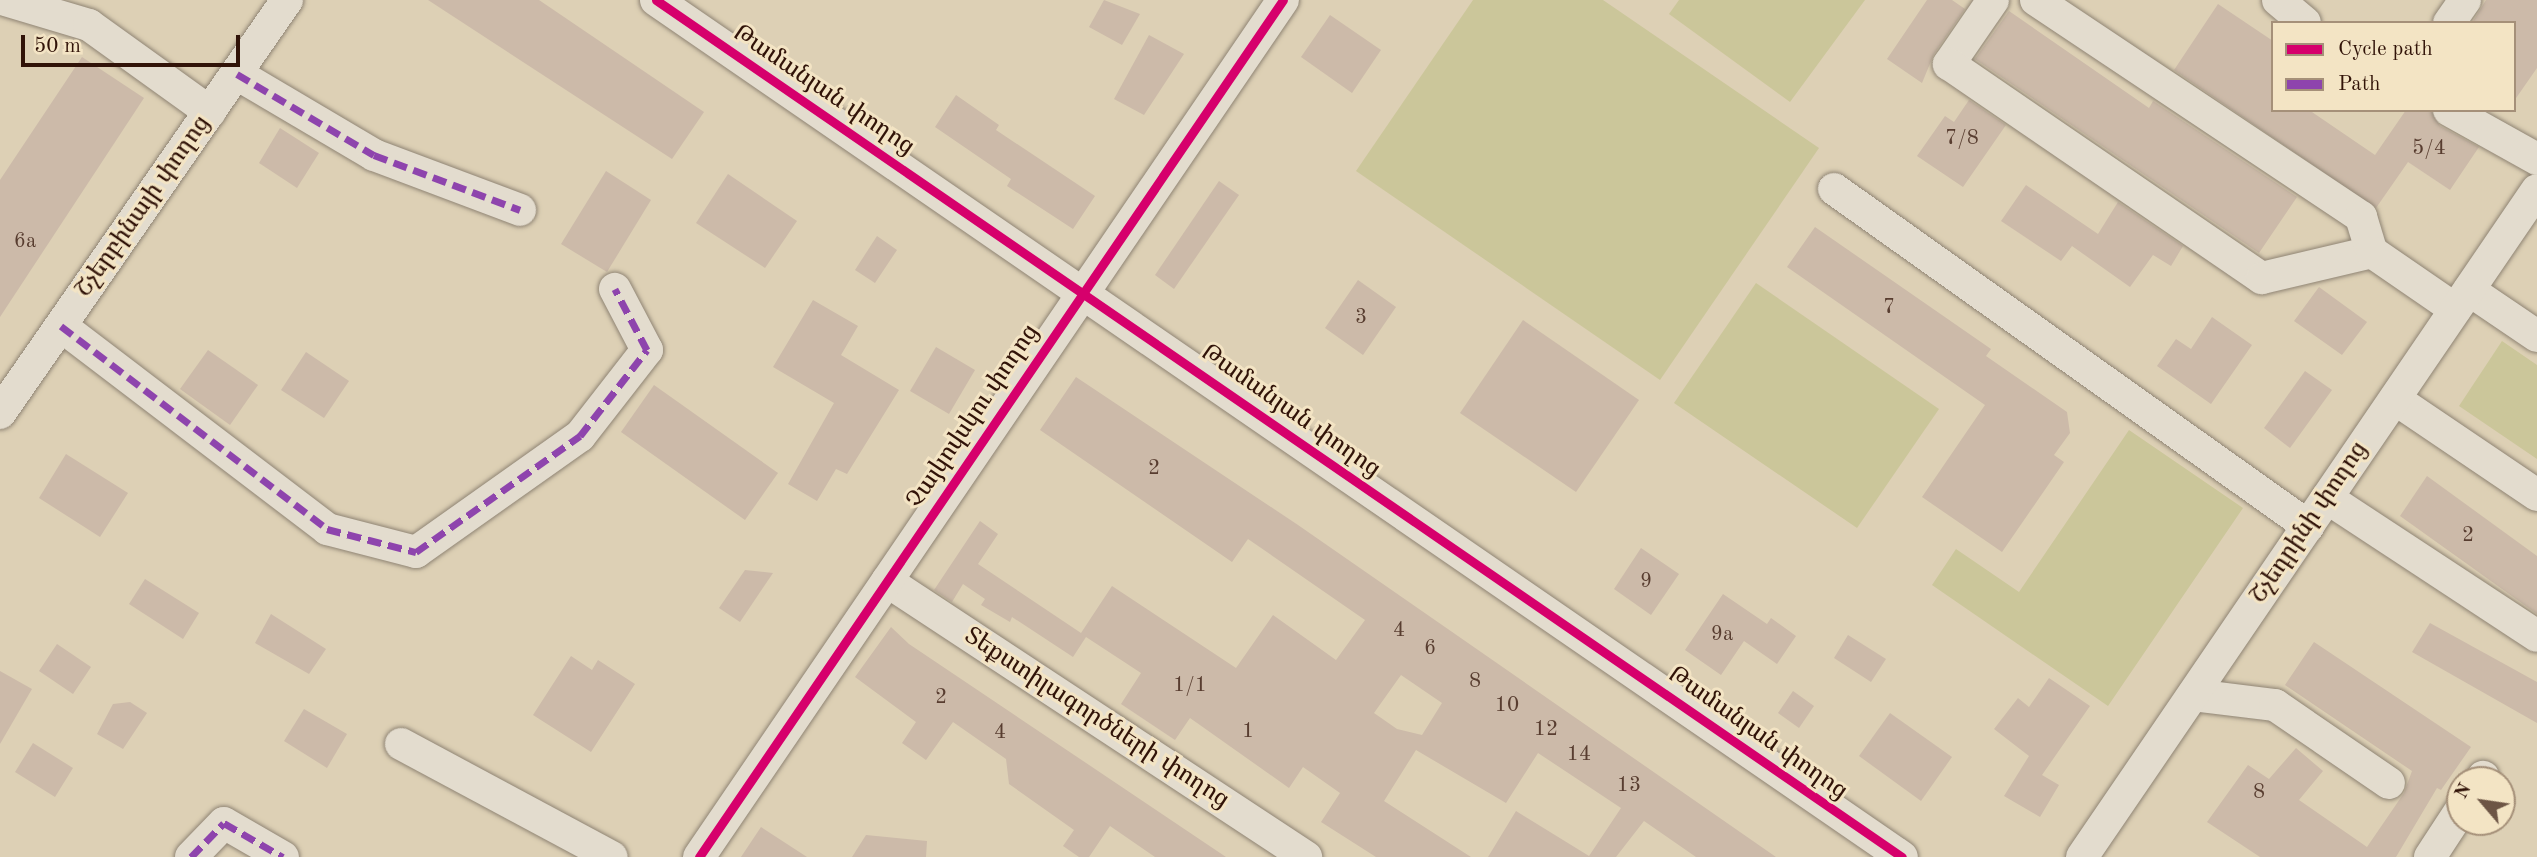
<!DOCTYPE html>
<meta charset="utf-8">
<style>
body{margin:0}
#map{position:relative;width:2537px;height:857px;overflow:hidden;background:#ddd0b5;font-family:"Old Standard TT","Noto Serif Armenian",serif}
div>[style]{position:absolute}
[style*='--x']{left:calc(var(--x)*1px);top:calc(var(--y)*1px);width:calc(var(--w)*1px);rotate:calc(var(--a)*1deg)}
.green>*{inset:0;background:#cbc69a}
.building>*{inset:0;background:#ccbaa9}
.roads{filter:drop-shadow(0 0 2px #8f8474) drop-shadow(0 0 2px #8f8474)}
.minor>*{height:32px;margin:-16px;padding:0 16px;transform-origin:16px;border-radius:16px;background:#e3dcce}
.quiet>*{height:7px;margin-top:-3.5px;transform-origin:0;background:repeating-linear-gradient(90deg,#8e44ad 0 14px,transparent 0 21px)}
.cycleway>*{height:9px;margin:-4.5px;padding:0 4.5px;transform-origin:4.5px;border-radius:4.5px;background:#d6006c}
span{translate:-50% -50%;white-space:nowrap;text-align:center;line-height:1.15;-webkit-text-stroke:6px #f3e4c4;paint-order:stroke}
.number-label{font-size:21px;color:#583d30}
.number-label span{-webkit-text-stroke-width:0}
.street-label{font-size:24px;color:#311308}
.legend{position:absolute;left:2271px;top:21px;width:245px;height:91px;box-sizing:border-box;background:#f3e4c4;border:2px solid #a59079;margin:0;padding:9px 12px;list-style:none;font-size:21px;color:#311308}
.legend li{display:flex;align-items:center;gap:14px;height:35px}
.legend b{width:35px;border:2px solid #a59079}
.north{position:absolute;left:2446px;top:766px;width:70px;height:70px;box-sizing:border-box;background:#f3e4c4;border:2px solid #a59079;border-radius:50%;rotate:299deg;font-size:19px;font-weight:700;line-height:28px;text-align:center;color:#311308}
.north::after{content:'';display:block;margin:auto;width:24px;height:32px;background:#6d5545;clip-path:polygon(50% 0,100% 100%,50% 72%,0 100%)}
.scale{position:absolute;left:21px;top:35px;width:219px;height:32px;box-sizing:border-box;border:4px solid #311308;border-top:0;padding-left:9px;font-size:21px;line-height:24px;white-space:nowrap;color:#311308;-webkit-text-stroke:5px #f3e4c4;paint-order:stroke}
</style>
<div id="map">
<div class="green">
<div style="clip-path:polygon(1473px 0,1603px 0,1819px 148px,1660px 380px,1356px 171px)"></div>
<div style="clip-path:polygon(1679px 0,1865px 0,1790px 102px,1669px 14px)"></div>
<div style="clip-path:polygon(1756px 283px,1939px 409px,1857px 528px,1674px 403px)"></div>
<div style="clip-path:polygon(2502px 341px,2537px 365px,2537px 459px,2459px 406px)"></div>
<div style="clip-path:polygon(2129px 430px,2243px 508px,2108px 706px,1932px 585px,1956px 549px,2019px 592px)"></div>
</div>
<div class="building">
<div style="clip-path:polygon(428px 0,539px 0,704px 112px,672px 159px)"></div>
<div style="clip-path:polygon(1104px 0,1140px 14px,1122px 45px,1089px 27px)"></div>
<div style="clip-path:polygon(1927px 0,1952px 0,1965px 9px,1934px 54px,1922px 83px,1887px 59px)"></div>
<div style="clip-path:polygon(2486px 0,2537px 0,2537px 68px,2514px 101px,2514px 23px,2472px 23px)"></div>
<div style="clip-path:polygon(2218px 4px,2273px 41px,2273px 110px,2309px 110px,2375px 155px,2406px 110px,2431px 110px,2440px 126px,2479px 147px,2450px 190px,2408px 162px,2376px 208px,2174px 70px)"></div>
<div style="clip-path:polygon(2009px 11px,2149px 108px,2153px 101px,2297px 197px,2259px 253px,1975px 59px)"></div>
<div style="clip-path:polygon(1330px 15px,1381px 50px,1352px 93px,1301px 57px)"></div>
<div style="clip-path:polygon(1149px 35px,1184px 54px,1144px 115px,1114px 99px)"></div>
<div style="clip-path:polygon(82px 57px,144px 98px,0 317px,0 180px)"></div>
<div style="clip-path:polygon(956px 95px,999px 125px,996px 130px,1095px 196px,1073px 229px,1007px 186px,1011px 179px,935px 127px)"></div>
<div style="clip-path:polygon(1969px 100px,2006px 125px,1963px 187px,1917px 156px,1945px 116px,1954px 122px)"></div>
<div style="clip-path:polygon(280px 128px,319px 153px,297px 188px,259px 163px)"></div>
<div style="clip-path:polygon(606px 171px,651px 200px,607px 272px,561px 244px)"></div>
<div style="clip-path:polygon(728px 174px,797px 221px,765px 268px,696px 223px)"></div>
<div style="clip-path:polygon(1219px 181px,1239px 195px,1174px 289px,1155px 275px)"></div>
<div style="clip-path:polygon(2026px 185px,2098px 234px,2118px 202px,2183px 246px,2171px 266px,2153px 255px,2130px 287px,2072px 246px,2061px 261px,2001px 221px)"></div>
<div style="clip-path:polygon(1815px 227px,1991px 349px,1986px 356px,2067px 412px,2070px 433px,2054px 455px,2064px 462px,2002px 552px,1922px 497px,1985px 405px,1787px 267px)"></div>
<div style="clip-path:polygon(877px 236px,897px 250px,875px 283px,855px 270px)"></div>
<div style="clip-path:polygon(1358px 280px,1396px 307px,1363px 355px,1325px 328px)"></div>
<div style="clip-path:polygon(2319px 287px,2367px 322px,2342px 355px,2294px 321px)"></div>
<div style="clip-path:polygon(813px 300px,858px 326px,841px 355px,899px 390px,847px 474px,836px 469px,817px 501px,788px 484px,834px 403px,773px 367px)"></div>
<div style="clip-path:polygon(2212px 317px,2252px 345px,2211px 404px,2157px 366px,2176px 339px,2191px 349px)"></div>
<div style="clip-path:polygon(1523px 320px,1639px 400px,1576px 492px,1460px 413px)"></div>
<div style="clip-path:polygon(936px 347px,975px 370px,949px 414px,910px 391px)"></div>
<div style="clip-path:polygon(208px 350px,258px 385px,230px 425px,180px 389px)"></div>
<div style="clip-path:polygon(306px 352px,349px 381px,324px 418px,281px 390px)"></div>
<div style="clip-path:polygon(2305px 371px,2332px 390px,2290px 448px,2264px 428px)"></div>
<div style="clip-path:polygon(evenodd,1076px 377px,1298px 525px,1776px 857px,1696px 857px,1644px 821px,1616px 857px,1488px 857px,1516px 811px,1589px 856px,1621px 808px,1538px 753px,1506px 803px,1416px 750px,1384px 801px,1471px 857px,1376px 857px,1321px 822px,1340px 793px,1303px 767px,1289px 788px,1190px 718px,1175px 740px,1121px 704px,1141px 673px,1086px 637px,1073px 657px,1012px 617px,1010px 622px,981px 605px,985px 599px,963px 584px,952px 602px,934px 590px,980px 521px,998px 534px,978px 564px,1081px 633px,1112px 586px,1236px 668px,1273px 615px,1336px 660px,1365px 620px,1248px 539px,1232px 562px,1040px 430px,1076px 377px,1401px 675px,1442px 703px,1422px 735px,1397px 729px,1374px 713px,1401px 675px)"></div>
<div style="clip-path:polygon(654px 385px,778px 473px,745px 520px,621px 432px)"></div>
<div style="clip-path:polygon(66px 454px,128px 493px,100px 537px,39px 498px)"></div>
<div style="clip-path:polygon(2427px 476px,2537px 556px,2537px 614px,2400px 516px)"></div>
<div style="clip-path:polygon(1641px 548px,1679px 574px,1651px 615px,1614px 589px)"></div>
<div style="clip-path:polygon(745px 570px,773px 573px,740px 622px,719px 608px)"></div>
<div style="clip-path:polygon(145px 579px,199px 613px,183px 639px,129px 604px)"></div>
<div style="clip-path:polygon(1723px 594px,1767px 624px,1771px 618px,1796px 636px,1777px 664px,1744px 641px,1721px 675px,1685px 650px)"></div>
<div style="clip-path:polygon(271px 614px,326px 649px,309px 674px,255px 643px)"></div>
<div style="clip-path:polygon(2430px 623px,2537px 682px,2537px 723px,2412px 652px)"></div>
<div style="clip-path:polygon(891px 627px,909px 644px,1226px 857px,1155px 857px,1110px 826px,1089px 857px,1079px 857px,1063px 846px,1074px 830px,1009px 784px,1006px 759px,953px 722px,926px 760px,902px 743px,916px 722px,855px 677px)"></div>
<div style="clip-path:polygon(1848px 635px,1886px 659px,1871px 682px,1834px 658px)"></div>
<div style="clip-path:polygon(2314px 642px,2471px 747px,2441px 790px,2437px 788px,2396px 857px,2260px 857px,2207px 822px,2248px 765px,2269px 779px,2296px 748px,2323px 771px,2299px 800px,2367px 847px,2404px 793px,2412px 771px,2285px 685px)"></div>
<div style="clip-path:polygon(57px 644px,91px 667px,73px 694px,39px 671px)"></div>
<div style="clip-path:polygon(571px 656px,592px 670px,598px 660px,635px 684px,591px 752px,533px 715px)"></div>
<div style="clip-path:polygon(0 671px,32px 689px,0 744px)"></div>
<div style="clip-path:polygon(2049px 678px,2090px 706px,2042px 775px,2059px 785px,2040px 817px,2004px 796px,2029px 756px,1994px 729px,2018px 698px,2029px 707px)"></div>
<div style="clip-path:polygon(1793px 691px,1814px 706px,1799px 728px,1778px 713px)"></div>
<div style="clip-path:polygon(130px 702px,147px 713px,123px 749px,97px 734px,113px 704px)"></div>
<div style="clip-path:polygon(304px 709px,347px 734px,327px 768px,284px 741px)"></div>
<div style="clip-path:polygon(1890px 713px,1952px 757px,1921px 801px,1859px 756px)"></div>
<div style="clip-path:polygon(33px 743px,73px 768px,55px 797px,15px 772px)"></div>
<div style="clip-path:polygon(761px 827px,807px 857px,741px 857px)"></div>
<div style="clip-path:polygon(866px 835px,927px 841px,926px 857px,852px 857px)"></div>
</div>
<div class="roads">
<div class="minor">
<div style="--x:5;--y:0;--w:88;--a:16.6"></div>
<div style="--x:89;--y:25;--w:149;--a:35.7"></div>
<div style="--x:656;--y:0;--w:1512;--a:34.52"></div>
<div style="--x:1993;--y:0;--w:78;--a:124.5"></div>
<div style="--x:1949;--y:64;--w:379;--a:34.4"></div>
<div style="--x:2262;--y:278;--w:113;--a:-13.3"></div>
<div style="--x:2036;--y:0;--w:391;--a:33.7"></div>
<div style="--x:2361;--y:217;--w:37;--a:73"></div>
<div style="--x:2372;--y:252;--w:101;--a:34.5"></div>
<div style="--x:2278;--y:0;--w:35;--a:40"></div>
<div style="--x:2449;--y:23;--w:28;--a:-55"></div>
<div style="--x:237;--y:74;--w:159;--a:30.6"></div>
<div style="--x:374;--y:155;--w:156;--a:20.6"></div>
<div style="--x:2449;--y:110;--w:101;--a:29.1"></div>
<div style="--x:1834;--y:189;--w:582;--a:35.41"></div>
<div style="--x:2469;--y:290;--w:82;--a:34.1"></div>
<div style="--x:61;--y:326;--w:335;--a:37.3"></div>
<div style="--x:327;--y:529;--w:92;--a:14.5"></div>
<div style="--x:416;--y:552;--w:201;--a:-35.3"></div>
<div style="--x:580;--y:436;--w:109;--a:-52.1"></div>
<div style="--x:647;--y:350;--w:69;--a:-117.7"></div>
<div style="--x:2395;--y:399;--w:171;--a:34.1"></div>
<div style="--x:0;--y:413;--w:503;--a:-55.2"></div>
<div style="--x:2327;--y:498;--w:251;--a:33.3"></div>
<div style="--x:887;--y:581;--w:502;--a:33.37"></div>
<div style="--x:2193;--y:695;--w:83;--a:7"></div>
<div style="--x:2275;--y:705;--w:138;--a:34.4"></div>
<div style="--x:401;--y:744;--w:239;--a:28.2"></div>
<div style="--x:2481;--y:780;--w:4;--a:-56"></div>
<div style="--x:191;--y:857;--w:47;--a:-45.9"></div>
<div style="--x:224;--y:823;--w:68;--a:30"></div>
<div style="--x:699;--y:857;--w:1037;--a:-55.73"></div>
<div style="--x:2082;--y:857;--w:807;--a:-55.7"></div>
<div style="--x:2430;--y:857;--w:55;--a:-56.9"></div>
</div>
</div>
<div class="quiet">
<div style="--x:237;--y:74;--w:159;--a:30.6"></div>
<div style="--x:374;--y:155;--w:156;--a:20.6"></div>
<div style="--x:61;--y:326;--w:335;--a:37.3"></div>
<div style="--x:327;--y:529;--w:92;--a:14.5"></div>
<div style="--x:416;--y:552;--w:201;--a:-35.3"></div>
<div style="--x:580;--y:436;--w:109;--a:-52.1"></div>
<div style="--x:647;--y:350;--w:69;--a:-117.7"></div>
<div style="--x:191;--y:857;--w:47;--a:-45.9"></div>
<div style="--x:224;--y:823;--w:68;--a:30"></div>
</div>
<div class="cycleway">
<div style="--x:656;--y:0;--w:1512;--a:34.52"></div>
<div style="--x:699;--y:857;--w:1037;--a:-55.73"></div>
</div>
<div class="number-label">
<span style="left:1962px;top:139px">7/8</span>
<span style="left:2429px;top:149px">5/4</span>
<span style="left:25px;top:242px">6a</span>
<span style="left:1889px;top:308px">7</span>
<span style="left:1361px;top:318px">3</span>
<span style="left:1154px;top:469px">2</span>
<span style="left:2468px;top:536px">2</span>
<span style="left:1646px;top:582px">9</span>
<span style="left:1399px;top:631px">4</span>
<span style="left:1722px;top:635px">9a</span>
<span style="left:1430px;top:649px">6</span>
<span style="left:1475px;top:682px">8</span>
<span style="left:1190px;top:686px">1/1</span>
<span style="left:941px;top:698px">2</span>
<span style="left:1507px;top:706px">10</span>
<span style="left:1546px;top:730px">12</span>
<span style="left:1248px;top:732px">1</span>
<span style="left:1000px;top:733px">4</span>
<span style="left:1579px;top:755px">14</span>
<span style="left:1629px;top:786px">13</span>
<span style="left:2259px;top:793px">8</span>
</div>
<div class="street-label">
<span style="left:823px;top:91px;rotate:34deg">Թամանյան փողոց</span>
<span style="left:144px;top:207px;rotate:-55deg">Շչերբինայի փողոց</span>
<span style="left:1290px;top:412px;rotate:35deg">Թամանյան փողոց</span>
<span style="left:974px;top:417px;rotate:-56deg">Չայկովսկու փողոց</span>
<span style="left:2310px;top:523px;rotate:-56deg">Շչեդրինի փողոց</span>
<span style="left:1096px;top:719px;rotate:33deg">Տեքստիլագործների փողոց</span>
<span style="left:1757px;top:734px;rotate:35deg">Թամանյան փողոց</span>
</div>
<ul class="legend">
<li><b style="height:9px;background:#d6006c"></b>Cycle path</li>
<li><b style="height:9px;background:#8e44ad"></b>Path</li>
</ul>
<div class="north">N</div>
<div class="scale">50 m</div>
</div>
